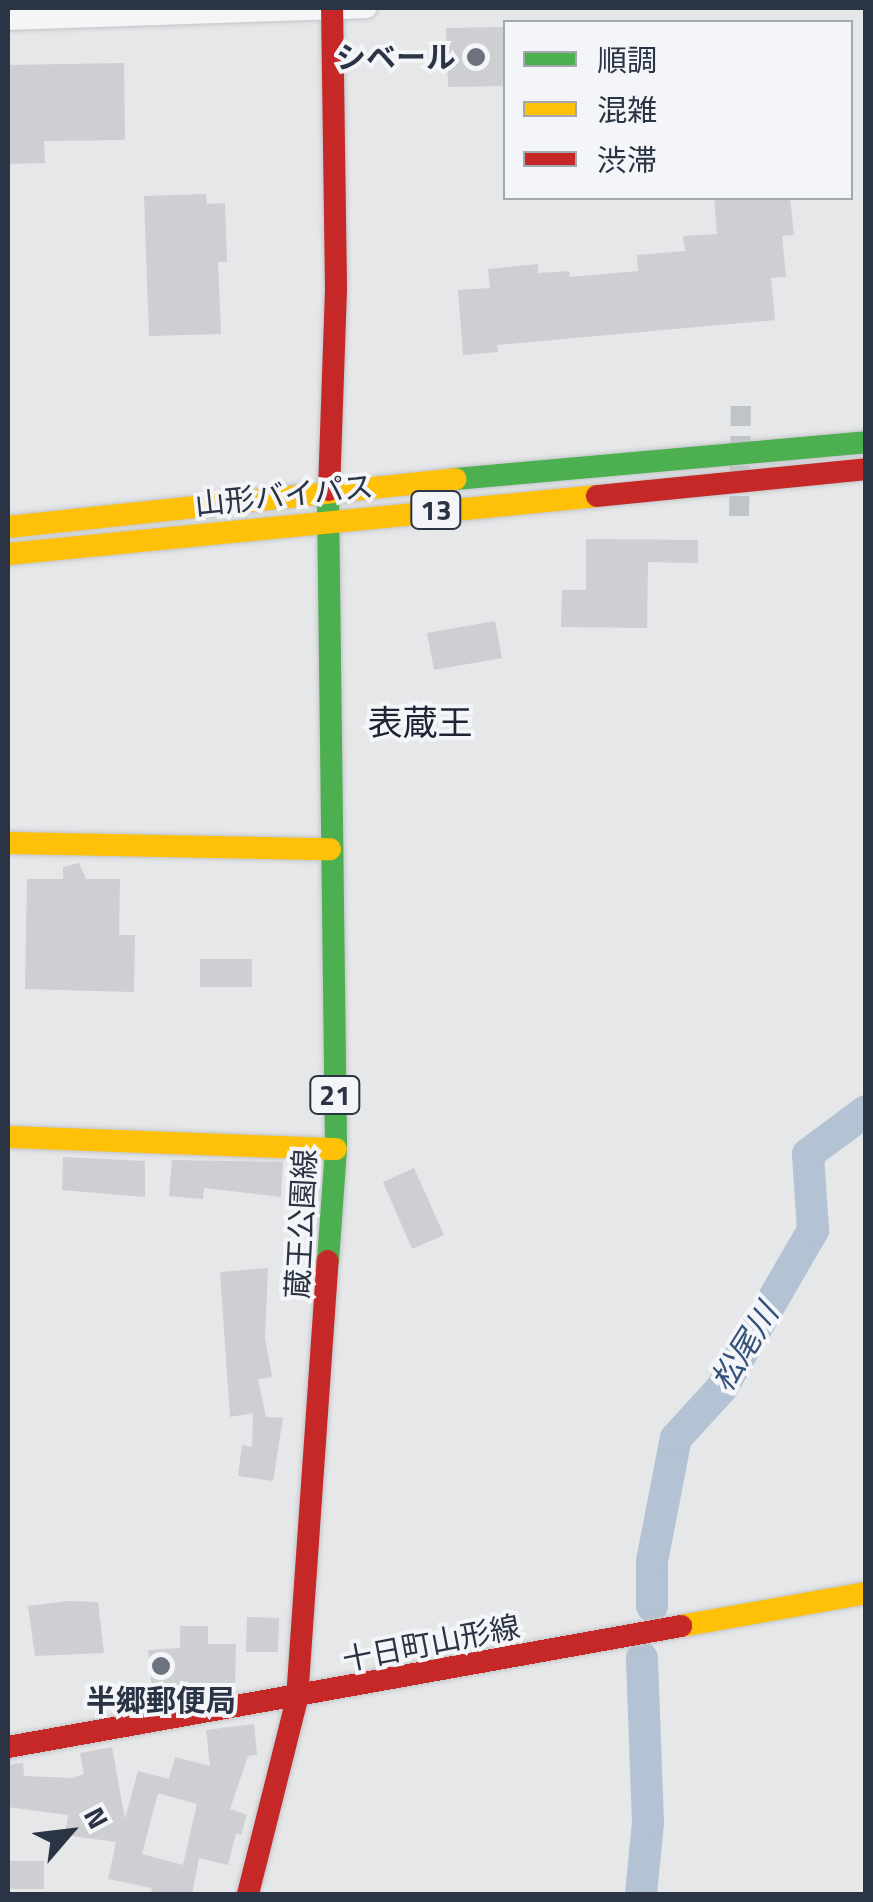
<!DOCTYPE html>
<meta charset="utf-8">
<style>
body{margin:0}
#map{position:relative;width:873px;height:1902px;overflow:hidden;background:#e5e7e9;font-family:"Titillium Web","Noto Sans JP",sans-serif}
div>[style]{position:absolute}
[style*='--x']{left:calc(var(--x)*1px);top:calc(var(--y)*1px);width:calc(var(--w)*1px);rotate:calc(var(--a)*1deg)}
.river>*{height:32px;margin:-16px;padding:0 16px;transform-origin:16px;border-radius:16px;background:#b3c3d4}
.building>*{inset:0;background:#cdcfd2}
.street-tunnel>*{height:20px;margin-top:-10px;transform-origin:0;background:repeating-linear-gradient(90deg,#c0c3c8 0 20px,transparent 0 30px)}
.roads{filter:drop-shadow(0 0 2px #c3c5c7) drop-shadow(0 0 2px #c3c5c7)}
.street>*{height:20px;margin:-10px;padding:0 10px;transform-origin:10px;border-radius:10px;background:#f4f5f6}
.fast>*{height:22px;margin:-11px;padding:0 11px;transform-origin:11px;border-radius:11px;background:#4caf50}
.slow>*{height:22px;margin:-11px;padding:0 11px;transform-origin:11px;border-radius:11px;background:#ffc107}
.jam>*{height:22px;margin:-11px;padding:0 11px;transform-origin:11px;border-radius:11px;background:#c62828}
.dots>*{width:28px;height:28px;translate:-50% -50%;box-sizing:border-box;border:5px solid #f3f5f8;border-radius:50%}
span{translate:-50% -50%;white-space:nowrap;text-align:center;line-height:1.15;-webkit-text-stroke:8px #f3f5f8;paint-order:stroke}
.shield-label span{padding:2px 8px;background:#f3f5f8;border:2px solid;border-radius:8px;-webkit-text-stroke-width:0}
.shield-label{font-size:28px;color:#2b3444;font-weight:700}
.poi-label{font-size:30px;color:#2b3444;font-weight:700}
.right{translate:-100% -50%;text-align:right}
.street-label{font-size:30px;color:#2b3444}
.water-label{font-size:32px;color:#345278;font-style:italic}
.quarter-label{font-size:35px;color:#1d2535}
.frame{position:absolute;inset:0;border:10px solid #2b3444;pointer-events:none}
.legend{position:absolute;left:503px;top:20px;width:350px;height:180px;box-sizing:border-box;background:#f3f5f8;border:2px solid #a3a8b0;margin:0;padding:12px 18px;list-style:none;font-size:30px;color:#2b3444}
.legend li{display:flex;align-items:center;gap:20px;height:50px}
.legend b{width:50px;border:2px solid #a3a8b0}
.north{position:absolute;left:20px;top:1782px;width:100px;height:100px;-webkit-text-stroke:8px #f3f5f8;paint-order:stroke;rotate:62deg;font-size:28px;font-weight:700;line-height:40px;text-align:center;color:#2b3444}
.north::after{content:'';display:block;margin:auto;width:35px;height:45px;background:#2b3444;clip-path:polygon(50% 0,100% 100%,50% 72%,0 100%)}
</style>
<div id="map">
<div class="river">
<div style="--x:652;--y:1606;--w:45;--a:-90"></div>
<div style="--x:652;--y:1561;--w:125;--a:-79"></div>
<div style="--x:676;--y:1438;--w:67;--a:-47.4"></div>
<div style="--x:721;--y:1389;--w:184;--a:-59.9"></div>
<div style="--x:813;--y:1230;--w:76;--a:-93.8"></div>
<div style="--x:808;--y:1154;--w:72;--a:-36.6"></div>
<div style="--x:641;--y:1894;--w:71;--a:-84.4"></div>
<div style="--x:648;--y:1823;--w:165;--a:-92.1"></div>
</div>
<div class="building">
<div style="clip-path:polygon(506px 27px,506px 86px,448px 87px,446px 28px)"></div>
<div style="clip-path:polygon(124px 63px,125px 140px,44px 141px,45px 163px,8px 164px,8px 65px)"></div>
<div style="clip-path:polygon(206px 194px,207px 204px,225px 203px,227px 262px,218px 262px,221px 334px,149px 336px,144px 196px)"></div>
<div style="clip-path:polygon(714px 198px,790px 198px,794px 235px,782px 236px,786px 277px,771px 278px,775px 320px,497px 345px,498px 352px,463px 355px,458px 290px,490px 288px,488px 269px,538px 264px,538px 273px,569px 271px,570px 277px,638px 271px,637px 255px,685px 251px,683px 236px,717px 234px)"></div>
<div style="clip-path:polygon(586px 539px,698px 540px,698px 563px,648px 562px,647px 628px,561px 627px,562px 590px,586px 590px)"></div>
<div style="clip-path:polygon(495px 621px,502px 658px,434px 670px,427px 633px)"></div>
<div style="clip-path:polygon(79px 863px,86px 879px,120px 879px,119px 935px,135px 935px,134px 992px,25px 989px,27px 879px,63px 879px,63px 867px)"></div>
<div style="clip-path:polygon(200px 959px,252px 959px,252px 987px,200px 987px)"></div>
<div style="clip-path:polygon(63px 1157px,145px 1161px,145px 1197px,62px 1190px)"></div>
<div style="clip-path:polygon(172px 1160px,283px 1162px,281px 1197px,204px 1188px,203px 1199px,169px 1196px)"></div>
<div style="clip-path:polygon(414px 1168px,444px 1235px,412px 1249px,383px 1182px)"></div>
<div style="clip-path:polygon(268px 1268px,265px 1338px,272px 1377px,258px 1379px,266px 1417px,283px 1418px,273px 1481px,238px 1476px,242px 1445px,252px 1447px,253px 1413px,230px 1417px,220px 1272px)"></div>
<div style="clip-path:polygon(68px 1601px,98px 1602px,104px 1653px,35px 1656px,28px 1606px)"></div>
<div style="clip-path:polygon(247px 1617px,279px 1618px,278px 1652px,246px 1652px)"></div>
<div style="clip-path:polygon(180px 1626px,208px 1626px,208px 1644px,236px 1644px,235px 1687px,152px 1690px,148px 1650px,180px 1648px)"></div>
<div style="clip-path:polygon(evenodd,254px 1724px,257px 1755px,248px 1756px,230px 1809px,247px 1815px,241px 1835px,236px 1833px,228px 1865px,199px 1858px,192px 1894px,150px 1894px,152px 1888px,108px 1879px,116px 1842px,65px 1835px,68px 1815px,8px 1807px,8px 1765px,23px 1763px,24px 1776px,73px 1778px,84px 1774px,80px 1753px,112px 1747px,125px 1819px,138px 1771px,169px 1779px,175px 1757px,210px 1766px,206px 1730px,254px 1724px,158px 1793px,197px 1804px,183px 1865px,142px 1854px,158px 1793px)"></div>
<div style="clip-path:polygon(8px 1861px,44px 1861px,44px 1889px,8px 1889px)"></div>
</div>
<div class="street-tunnel">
<div style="--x:739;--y:516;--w:118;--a:-89"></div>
</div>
<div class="roads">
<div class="street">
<div style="--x:8;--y:20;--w:359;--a:-1.9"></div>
</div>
<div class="fast">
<div style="--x:455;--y:479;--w:413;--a:-5.1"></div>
<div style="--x:328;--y:499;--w:650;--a:89.29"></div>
<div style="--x:336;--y:1149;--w:112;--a:94.1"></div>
</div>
<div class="slow">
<div style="--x:8;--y:527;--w:450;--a:-6.1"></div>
<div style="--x:8;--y:554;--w:592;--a:-5.62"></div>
<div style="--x:8;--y:843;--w:322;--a:1.1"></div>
<div style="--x:8;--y:1137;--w:328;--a:2.1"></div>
<div style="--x:681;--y:1626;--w:188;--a:-10.1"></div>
</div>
<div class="jam">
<div style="--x:329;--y:490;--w:201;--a:-88"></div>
<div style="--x:336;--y:289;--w:281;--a:-90.8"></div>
<div style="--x:597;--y:496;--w:270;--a:-5.7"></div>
<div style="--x:8;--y:1747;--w:684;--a:-10.19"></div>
<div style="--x:248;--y:1894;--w:201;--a:-75.9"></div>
<div style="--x:297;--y:1699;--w:439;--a:-86"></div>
</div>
</div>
<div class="dots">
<div style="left:476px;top:57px;background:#6c737e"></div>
<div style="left:161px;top:1666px;background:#6c737e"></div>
</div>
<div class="shield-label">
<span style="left:436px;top:510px">13</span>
<span style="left:335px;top:1095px">21</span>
</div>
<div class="poi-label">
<span class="right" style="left:456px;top:57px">シベール</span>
<span style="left:161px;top:1700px">半郷郵便局</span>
</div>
<div class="street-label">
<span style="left:284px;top:495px;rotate:-6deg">山形バイパス</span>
<span style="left:301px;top:1224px;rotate:-87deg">蔵王公園線</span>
<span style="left:431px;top:1643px;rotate:-11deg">十日町山形線</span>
</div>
<div class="water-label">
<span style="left:744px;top:1347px;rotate:-58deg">松尾川</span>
</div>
<div class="quarter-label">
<span style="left:420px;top:722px">表蔵王</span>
</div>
<div class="frame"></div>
<ul class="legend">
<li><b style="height:12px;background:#4caf50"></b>順調</li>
<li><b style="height:12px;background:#ffc107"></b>混雑</li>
<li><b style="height:12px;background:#c62828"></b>渋滞</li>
</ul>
<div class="north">N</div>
</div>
